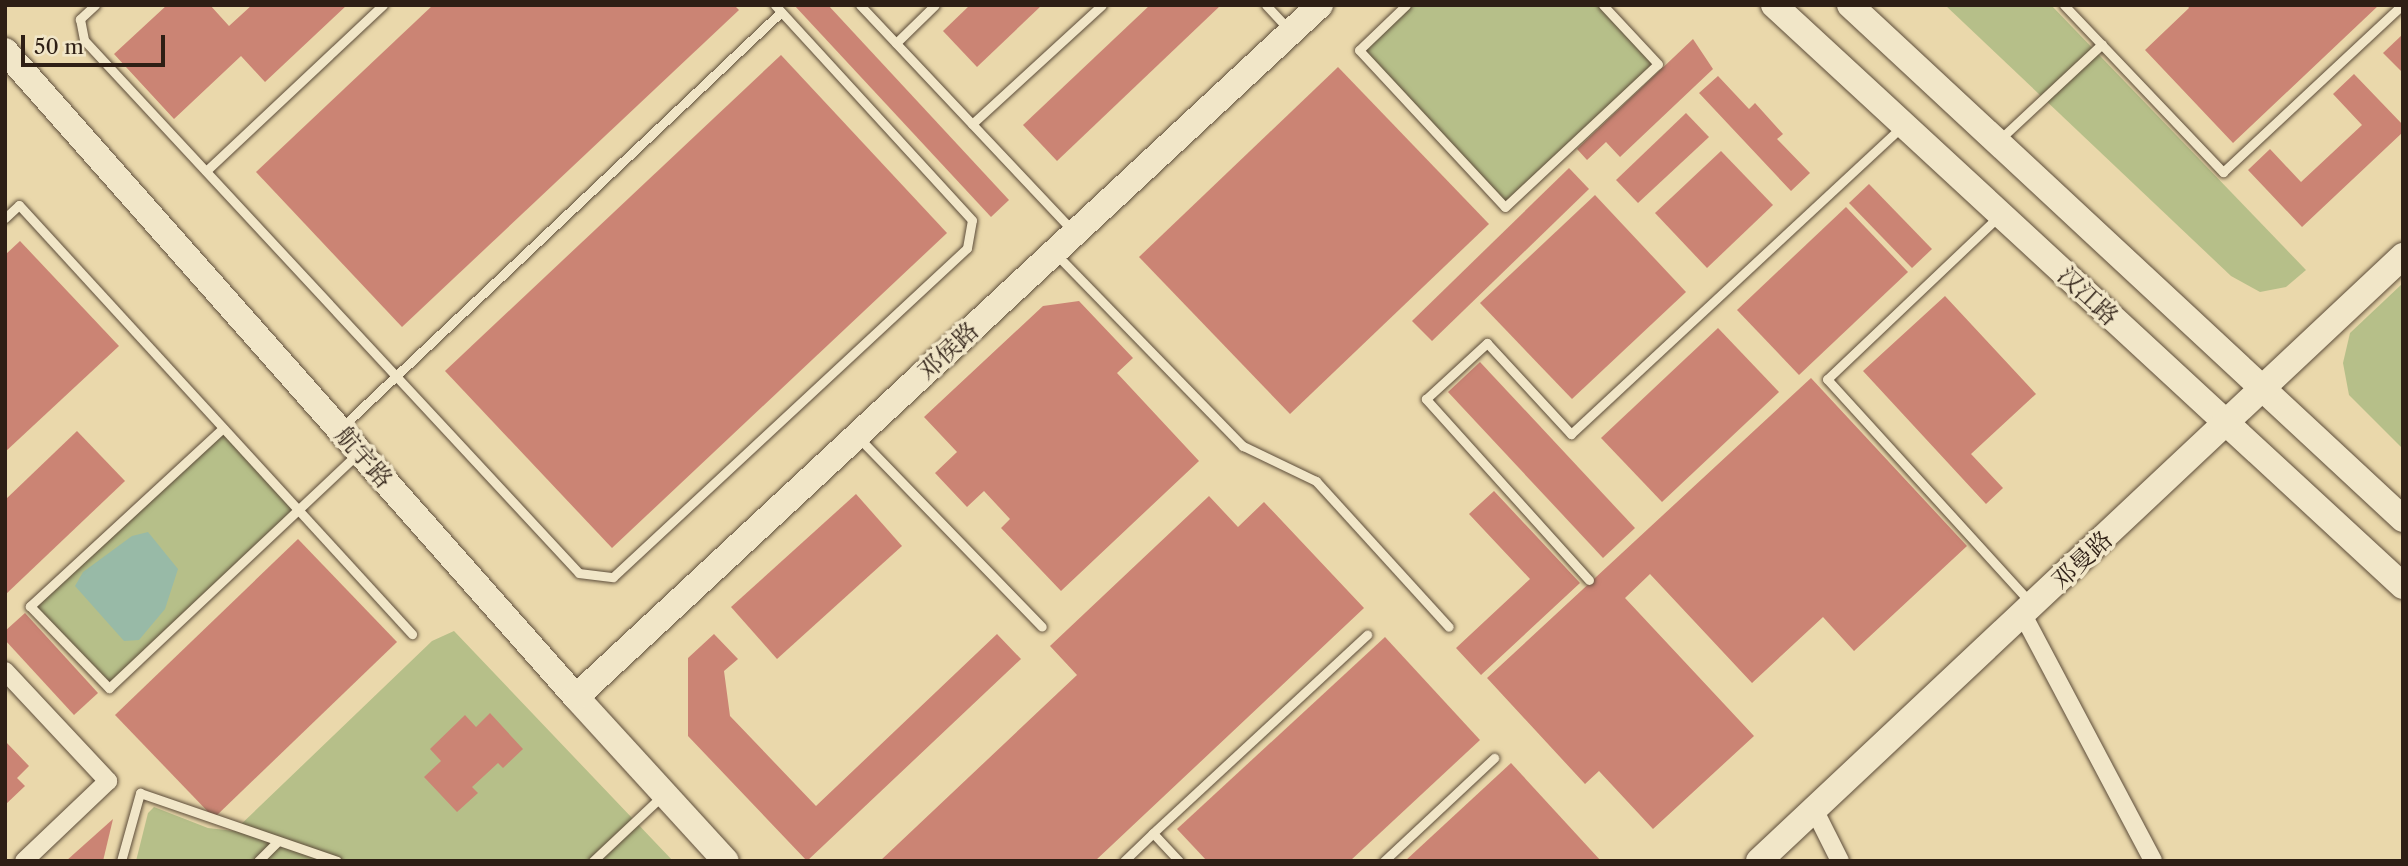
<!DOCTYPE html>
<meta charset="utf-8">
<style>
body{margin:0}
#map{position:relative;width:2408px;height:866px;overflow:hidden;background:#ead8ab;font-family:"Libre Caslon Text","Noto Serif SC",serif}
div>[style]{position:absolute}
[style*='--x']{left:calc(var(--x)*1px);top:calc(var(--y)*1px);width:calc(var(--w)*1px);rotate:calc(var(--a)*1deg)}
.green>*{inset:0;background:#b6bf89}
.water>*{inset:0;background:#98baa7}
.building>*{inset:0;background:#cb8474}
.roads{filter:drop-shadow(0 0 2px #5d4d3a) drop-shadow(0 0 2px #5d4d3a)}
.lane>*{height:9px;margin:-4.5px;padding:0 4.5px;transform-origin:4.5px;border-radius:4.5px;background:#f1e6c8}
.street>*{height:18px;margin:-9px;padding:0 9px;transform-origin:9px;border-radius:9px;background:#f1e6c8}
.secondary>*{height:26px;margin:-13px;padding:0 13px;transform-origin:13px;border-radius:13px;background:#f1e6c8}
span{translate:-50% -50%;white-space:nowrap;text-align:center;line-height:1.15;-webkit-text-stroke:7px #f1e6c8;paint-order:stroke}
.street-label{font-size:24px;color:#2e1f15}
.frame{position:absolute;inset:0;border:7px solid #2e1f15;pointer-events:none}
.scale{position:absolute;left:21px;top:35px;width:144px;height:32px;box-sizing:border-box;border:4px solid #2e1f15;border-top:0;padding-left:9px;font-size:21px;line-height:24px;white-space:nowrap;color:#2e1f15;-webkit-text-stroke:5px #f1e6c8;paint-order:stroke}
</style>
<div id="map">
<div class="green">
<div style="clip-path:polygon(1406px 5px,1603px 5px,1658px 64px,1505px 207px,1359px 50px)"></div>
<div style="clip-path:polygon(1945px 5px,2051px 5px,2306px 270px,2286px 287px,2260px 292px,2231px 276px)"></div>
<div style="clip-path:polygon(2403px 283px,2403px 449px,2349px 395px,2343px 363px,2350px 333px)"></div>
<div style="clip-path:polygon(223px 428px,298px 510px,109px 688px,30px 606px)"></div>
<div style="clip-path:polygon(454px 631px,673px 861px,136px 861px,148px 813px,154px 807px,208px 828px,234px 831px,432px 641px)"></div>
</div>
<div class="water">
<div style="clip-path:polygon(148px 532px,178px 569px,165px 609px,139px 640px,124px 641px,75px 586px,83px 572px,132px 536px)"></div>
</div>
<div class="building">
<div style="clip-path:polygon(167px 5px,210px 5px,229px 26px,252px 5px,347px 5px,265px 82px,241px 56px,174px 119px,114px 54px)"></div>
<div style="clip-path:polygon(433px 5px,734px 5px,739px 10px,402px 327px,256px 172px)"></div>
<div style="clip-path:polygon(794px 5px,828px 5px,1009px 200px,991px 217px)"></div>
<div style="clip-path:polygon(970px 5px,1042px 5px,977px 67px,943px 31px)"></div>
<div style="clip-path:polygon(1150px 5px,1221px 5px,1057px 161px,1023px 125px)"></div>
<div style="clip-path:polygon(2187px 5px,2379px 5px,2233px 143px,2145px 50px,2189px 8px)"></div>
<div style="clip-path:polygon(2403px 34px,2403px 73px,2383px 53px)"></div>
<div style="clip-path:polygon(1693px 39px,1713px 69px,1620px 157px,1606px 142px,1587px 160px,1577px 149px)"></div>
<div style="clip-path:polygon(781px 55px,947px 233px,612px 548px,445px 371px)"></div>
<div style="clip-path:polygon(1338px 67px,1489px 224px,1290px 414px,1139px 257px)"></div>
<div style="clip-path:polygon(2354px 74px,2403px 125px,2403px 132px,2302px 227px,2248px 170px,2270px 149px,2301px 182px,2362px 125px,2333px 94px)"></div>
<div style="clip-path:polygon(1718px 76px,1749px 109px,1755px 103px,1783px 134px,1777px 139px,1810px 173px,1791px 191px,1699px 93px)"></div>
<div style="clip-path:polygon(1686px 113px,1709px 137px,1638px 203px,1616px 180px)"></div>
<div style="clip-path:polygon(1721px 151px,1773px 205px,1707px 268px,1655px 213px)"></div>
<div style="clip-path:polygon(1569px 168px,1589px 189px,1432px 341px,1412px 321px)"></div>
<div style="clip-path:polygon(1869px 184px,1932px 249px,1912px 268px,1849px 203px)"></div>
<div style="clip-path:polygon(1595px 195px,1686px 292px,1572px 399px,1480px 303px)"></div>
<div style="clip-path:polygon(1846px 207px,1908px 272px,1799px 375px,1737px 310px)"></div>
<div style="clip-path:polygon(20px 241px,119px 346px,5px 452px,5px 255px)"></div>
<div style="clip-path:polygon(1945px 296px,2036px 394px,1971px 454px,2003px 488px,1986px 504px,1863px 371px)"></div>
<div style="clip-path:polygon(1079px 301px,1133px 358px,1117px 373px,1199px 461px,1061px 591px,1001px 528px,1010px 519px,984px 491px,967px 507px,935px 473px,957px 452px,924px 417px,1043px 306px)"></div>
<div style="clip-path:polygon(1718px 328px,1779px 392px,1662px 502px,1601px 438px)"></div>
<div style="clip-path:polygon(1480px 362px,1635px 528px,1603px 558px,1448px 392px)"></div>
<div style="clip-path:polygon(1811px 378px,1967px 546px,1854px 651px,1823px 617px,1752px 683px,1650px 574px,1625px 598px,1754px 736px,1653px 829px,1599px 771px,1585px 784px,1487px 678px)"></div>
<div style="clip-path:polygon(77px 431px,125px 481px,5px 595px,5px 500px)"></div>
<div style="clip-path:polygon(1494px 491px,1580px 583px,1481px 675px,1456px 648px,1530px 579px,1469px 514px)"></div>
<div style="clip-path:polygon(856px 494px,902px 546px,777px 659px,731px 607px)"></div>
<div style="clip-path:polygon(1209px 496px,1238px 527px,1264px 502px,1364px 608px,1095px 861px,880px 861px,1077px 675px,1050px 646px)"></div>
<div style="clip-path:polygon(298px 539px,397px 642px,214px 818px,115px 715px)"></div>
<div style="clip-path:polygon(25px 613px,98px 693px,74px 715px,5px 640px,5px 631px)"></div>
<div style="clip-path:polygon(714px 634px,738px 659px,724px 671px,730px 716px,816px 806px,997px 634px,1021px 659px,807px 861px,688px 736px,688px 658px)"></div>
<div style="clip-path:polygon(1385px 637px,1480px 740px,1350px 861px,1207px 861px,1177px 829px)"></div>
<div style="clip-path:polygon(490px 713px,523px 749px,503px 768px,498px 763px,472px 787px,478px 793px,457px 812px,424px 777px,441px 761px,430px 749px,465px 715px,476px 727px)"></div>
<div style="clip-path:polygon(5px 741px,29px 766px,17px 778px,25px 786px,5px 805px)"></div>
<div style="clip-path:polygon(1511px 763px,1601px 861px,1405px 861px)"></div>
<div style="clip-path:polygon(113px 819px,103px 861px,66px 861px)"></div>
</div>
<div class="roads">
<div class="lane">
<div style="--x:95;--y:5;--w:21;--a:137"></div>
<div style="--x:80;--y:19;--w:21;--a:79"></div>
<div style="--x:84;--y:40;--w:727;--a:47.12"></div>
<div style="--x:579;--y:573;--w:34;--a:7"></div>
<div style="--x:613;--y:577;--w:483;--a:-42.9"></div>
<div style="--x:967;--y:248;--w:28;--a:-80"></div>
<div style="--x:972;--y:220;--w:292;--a:-132.5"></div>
<div style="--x:860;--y:5;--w:312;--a:46.7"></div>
<div style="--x:1266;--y:5;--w:35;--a:47"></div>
<div style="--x:1406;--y:5;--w:65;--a:136.2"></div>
<div style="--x:1359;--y:50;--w:214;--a:47.1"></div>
<div style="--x:1505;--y:207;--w:209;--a:-43.1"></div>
<div style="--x:1658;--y:64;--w:81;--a:-133"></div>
<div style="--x:2064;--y:5;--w:231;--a:46.4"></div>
<div style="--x:2223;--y:172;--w:245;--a:-43"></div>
<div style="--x:896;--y:43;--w:54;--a:-44.3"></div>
<div style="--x:972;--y:124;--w:176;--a:-42.5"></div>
<div style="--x:1998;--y:141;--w:142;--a:-43"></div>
<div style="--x:206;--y:171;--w:243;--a:-43.2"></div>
<div style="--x:1999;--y:216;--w:237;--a:136.5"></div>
<div style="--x:1827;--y:379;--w:302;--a:47.7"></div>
<div style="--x:5;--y:218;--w:19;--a:-43"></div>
<div style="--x:19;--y:205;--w:582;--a:47.51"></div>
<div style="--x:1056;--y:254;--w:268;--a:45.8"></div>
<div style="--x:1243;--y:446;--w:81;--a:25.6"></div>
<div style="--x:1316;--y:481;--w:197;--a:47.7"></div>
<div style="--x:342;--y:427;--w:604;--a:-43.39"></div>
<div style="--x:223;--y:428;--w:263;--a:137.3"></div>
<div style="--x:30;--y:606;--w:114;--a:46.1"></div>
<div style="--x:109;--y:688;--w:342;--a:-43.3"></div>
<div style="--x:858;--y:437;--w:264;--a:45.9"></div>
<div style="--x:1589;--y:580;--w:244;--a:-132"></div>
<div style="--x:1426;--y:399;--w:83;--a:-42.6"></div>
<div style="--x:1487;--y:343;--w:124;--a:47.3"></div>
<div style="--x:1571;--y:434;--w:452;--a:-42.9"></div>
<div style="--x:121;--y:861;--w:71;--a:-74.4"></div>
<div style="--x:140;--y:793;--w:208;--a:19"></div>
<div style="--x:258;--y:861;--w:28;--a:-45"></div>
<div style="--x:593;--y:861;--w:96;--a:-43.3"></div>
<div style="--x:1124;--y:861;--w:40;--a:-44"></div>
<div style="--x:1179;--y:861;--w:38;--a:-133"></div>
<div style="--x:1153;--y:833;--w:292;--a:-42.8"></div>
<div style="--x:1384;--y:861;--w:151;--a:-43.1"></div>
</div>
<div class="street">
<div style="--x:2023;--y:615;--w:278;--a:62.1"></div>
<div style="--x:5;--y:671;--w:151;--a:46.9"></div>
<div style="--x:108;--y:781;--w:116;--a:136.4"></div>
<div style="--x:1814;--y:809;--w:58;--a:63.4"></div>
</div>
<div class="secondary">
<div style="--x:1774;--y:5;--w:856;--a:42.73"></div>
<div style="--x:1850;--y:5;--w:755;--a:42.91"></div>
<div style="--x:5;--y:51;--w:862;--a:48.53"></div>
<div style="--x:576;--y:697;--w:222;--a:47.6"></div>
<div style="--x:576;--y:697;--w:1016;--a:-42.93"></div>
<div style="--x:1759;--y:861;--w:884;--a:-43.21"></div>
</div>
</div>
<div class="street-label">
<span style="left:2088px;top:296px;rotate:43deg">汉江路</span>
<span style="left:948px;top:351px;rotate:-43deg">邓侯路</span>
<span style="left:364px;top:457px;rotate:49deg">航宇路</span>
<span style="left:2082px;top:560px;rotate:-43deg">邓曼路</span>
</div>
<div class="frame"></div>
<div class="scale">50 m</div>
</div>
